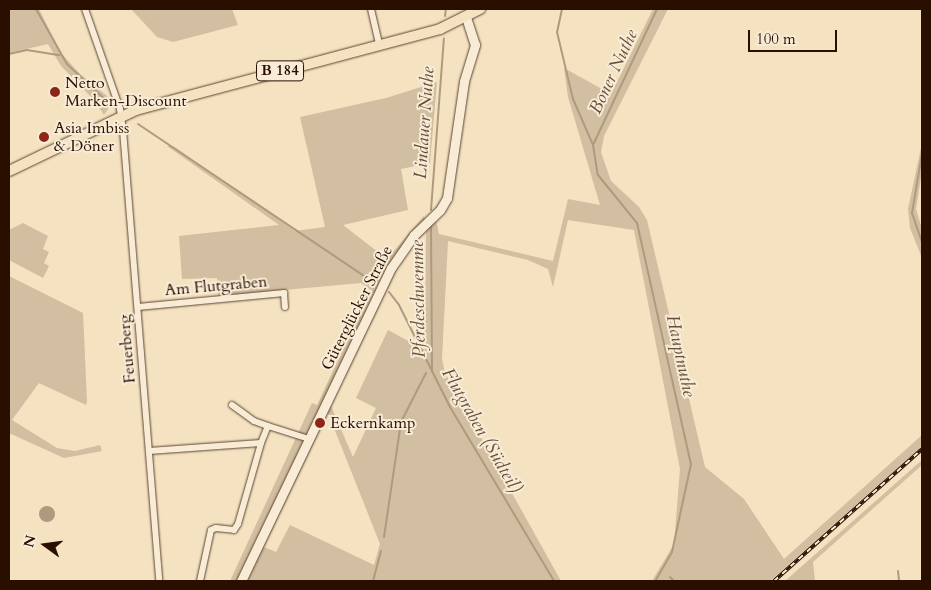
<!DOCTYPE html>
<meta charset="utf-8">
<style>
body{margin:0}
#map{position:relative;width:931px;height:590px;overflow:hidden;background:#f4e2c1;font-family:Cardo,serif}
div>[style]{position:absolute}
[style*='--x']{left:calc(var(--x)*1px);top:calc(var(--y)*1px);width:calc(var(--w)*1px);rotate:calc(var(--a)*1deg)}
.green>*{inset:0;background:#d2bea0}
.water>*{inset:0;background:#af9a7f}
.round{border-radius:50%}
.stream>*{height:2px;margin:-1px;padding:0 1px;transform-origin:1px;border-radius:1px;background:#af9a7f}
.roads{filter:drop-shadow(0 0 1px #5c4430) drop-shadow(0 0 1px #5c4430)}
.street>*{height:6px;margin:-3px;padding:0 3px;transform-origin:3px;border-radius:3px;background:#f8ecd7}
.secondary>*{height:9px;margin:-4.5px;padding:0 4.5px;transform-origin:4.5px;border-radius:4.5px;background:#f8ecd7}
.primary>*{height:10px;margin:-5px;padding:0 5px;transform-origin:5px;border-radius:5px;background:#f4e2c1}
.rail>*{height:4px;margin-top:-2px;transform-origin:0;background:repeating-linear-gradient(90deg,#f8ecd7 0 5.5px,#2a0f00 0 11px);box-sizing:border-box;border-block:1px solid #2a0f00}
.dots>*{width:14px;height:14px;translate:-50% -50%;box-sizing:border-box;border:2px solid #f8ecd7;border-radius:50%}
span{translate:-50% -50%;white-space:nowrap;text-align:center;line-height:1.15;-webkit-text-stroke:4px #f8ecd7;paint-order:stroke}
.shield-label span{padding:1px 4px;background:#f8ecd7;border:1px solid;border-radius:4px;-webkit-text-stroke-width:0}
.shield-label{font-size:15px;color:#2a0f00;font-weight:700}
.poi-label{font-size:16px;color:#2a0f00}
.left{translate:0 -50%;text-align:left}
.street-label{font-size:16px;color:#2a0f00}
.water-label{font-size:18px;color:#664e39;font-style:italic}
.frame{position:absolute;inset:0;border:10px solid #2a0f00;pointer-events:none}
.north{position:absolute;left:20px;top:520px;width:50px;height:50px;-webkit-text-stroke:4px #f8ecd7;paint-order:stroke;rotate:284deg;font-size:14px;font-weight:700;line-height:20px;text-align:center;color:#2a0f00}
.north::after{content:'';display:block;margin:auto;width:18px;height:22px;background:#2a0f00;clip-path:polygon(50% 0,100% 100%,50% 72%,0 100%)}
.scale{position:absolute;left:748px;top:30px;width:89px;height:22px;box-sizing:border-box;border:2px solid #2a0f00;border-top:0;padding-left:6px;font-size:15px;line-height:18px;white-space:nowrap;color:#2a0f00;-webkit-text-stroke:4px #f8ecd7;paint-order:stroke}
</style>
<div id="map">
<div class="green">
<div style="clip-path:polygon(9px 9px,39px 9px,61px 53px,80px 74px,107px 96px,110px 106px,104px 115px,95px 101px,61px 66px,48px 44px,9px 53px)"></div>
<div style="clip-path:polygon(131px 9px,232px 9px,238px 25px,173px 42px,157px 37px)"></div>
<div style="clip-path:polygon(evenodd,653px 9px,668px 9px,604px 136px,601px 152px,611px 181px,639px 207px,647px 220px,705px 467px,744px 499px,784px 559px,922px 435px,922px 446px,770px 581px,652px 581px,674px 544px,680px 469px,634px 230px,568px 220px,553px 287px,548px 269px,528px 260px,448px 241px,442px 359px,445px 373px,561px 581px,230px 581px,312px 403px,317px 405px,371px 290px,361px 283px,218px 296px,217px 278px,182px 279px,179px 236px,279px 225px,167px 146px,173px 146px,295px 231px,325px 227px,300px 117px,386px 98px,437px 82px,430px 163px,401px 169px,408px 210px,343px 225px,387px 259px,424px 216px,427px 226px,436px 220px,439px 234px,553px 261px,568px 199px,600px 205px,568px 97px,564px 68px,611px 94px,653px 9px,426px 227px,425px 350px,388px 330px,356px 398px,376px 408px,353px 457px,331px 406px,400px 263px,426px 227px,653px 9px,328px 413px,380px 544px,374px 565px,290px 525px,276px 552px,264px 547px,328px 413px)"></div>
<div style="clip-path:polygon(922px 143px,922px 171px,916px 209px,922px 229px,922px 258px,910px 228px,908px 209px)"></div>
<div style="clip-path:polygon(23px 223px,48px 236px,43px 249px,49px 252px,44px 263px,49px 266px,43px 278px,9px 260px,9px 230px)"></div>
<div style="clip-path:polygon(9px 276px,83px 313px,87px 402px,86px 405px,39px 383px,12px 420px,57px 448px,75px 451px,100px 445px,102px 451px,64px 458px,9px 433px)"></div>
<div style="clip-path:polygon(922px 460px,922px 465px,813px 562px,815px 581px,785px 581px)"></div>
</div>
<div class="water">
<div class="round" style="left:39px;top:506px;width:16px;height:16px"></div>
</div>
<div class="stream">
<div style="--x:36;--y:9;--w:63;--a:60.6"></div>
<div style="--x:67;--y:64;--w:59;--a:42.9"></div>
<div style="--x:562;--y:9;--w:24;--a:102"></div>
<div style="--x:557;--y:32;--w:69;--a:76.6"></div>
<div style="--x:573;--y:99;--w:50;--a:66.5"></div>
<div style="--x:593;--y:145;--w:30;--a:81"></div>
<div style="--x:598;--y:175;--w:62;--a:50.9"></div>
<div style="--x:637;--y:223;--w:247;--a:77.4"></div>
<div style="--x:691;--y:464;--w:90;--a:102.2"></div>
<div style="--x:672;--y:552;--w:34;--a:120"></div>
<div style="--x:445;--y:16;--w:7;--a:-82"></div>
<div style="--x:9;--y:54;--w:18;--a:-13"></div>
<div style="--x:27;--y:50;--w:33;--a:9"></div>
<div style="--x:138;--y:124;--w:287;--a:33.9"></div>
<div style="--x:593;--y:145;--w:150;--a:-64.8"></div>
<div style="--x:922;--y:154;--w:60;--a:99.6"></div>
<div style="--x:912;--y:213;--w:31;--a:71"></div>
<div style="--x:431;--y:210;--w:172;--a:-85.7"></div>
<div style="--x:431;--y:226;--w:145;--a:89.6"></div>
<div style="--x:389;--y:292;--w:16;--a:52"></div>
<div style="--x:399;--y:305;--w:114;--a:63.4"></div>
<div style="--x:450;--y:407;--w:203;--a:59.1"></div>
<div style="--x:384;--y:537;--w:116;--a:-81.6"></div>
<div style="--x:401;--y:422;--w:55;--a:-63"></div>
<div style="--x:898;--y:571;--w:10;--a:84"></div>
<div style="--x:670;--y:577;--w:6;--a:45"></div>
<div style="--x:373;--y:581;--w:31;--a:-75"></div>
</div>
<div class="roads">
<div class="street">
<div style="--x:85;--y:9;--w:106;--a:70.7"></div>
<div style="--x:120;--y:109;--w:21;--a:82"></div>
<div style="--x:123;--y:130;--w:452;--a:85.4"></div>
<div style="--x:371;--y:9;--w:37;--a:77"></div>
<div style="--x:138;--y:307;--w:147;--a:-5.5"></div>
<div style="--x:284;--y:293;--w:14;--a:86"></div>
<div style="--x:232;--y:405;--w:27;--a:36"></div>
<div style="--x:254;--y:421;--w:15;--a:20"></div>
<div style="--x:149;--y:451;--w:112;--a:-4.1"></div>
<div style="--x:261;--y:443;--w:18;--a:-68"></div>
<div style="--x:268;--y:426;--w:43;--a:17.6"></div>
<div style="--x:200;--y:581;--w:52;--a:-77.8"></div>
<div style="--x:211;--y:530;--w:5;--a:-22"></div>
<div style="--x:216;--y:528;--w:18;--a:6"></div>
<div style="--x:234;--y:530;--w:7;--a:-56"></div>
<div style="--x:238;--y:524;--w:84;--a:-74.1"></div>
</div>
<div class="secondary">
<div style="--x:241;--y:581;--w:347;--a:-64.4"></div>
<div style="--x:391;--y:268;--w:40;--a:-55.1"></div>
<div style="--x:414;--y:235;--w:36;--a:-44"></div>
<div style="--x:440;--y:210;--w:14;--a:-60"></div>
<div style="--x:447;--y:198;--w:118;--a:-81.7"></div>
<div style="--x:464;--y:81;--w:38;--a:-73"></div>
<div style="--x:475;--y:45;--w:29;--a:-108"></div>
</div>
<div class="primary">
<div style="--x:9;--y:171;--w:141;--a:-25.7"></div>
<div style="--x:136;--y:110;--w:315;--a:-14.9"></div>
<div style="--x:440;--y:29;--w:45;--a:-26.6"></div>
</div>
</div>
<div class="rail">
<div style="--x:774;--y:581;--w:198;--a:-41.7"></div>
</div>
<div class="dots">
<div style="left:55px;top:92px;background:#8f2418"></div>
<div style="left:44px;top:137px;background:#8f2418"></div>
<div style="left:320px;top:423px;background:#8f2418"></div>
</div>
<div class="shield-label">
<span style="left:280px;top:71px">B 184</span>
</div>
<div class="poi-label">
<span class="left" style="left:65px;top:92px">Netto<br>Marken-Discount</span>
<span class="left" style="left:54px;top:137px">Asia Imbiss<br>&amp; Döner</span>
<span class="left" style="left:330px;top:423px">Eckernkamp</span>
</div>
<div class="street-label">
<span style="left:216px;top:286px;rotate:-5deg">Am Flutgraben</span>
<span style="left:357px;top:308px;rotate:-63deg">Güterglücker Straße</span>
<span style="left:127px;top:349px;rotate:-95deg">Feuerberg</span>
</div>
<div class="water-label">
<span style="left:614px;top:72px;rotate:-65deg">Boner Nuthe</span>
<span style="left:425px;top:123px;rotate:-86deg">Lindauer Nuthe</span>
<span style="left:419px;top:299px;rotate:-91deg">Pferdeschwemme</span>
<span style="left:680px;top:356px;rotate:78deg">Hauptnuthe</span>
<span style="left:481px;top:431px;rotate:60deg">Flutgraben (Südteil)</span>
</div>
<div class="frame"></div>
<div class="north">N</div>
<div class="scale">100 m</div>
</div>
